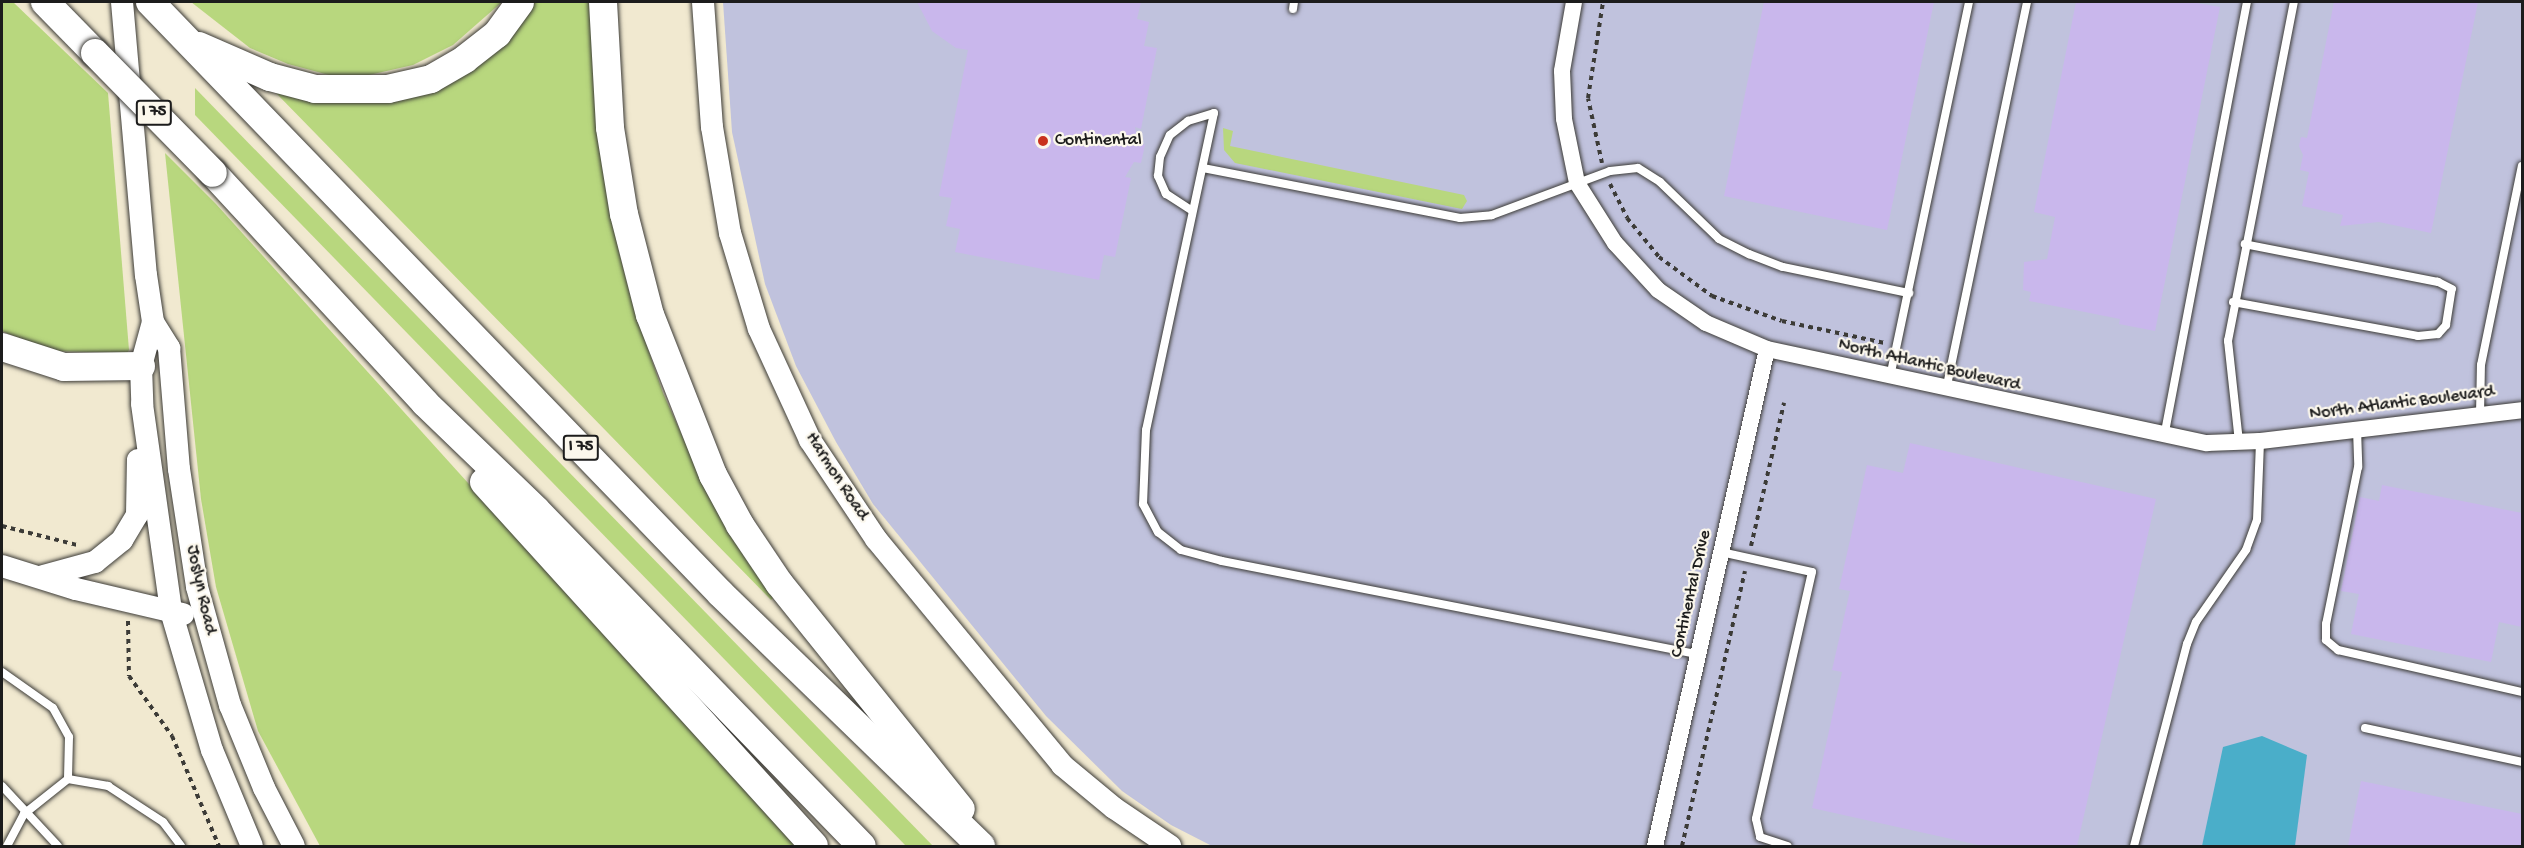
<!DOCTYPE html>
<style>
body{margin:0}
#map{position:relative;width:2524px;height:848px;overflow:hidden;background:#f1e9d0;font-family:"Gochi Hand",sans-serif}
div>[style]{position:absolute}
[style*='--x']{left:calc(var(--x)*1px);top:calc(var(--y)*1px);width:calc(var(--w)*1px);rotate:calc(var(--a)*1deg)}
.industrial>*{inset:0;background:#c0c2dd}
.green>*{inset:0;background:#b8d77e}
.water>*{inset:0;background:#4aaec9}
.building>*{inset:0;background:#c9b7ec}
.path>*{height:4px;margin-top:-2px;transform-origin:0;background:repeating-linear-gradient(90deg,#3c3b37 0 4.5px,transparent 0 9px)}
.roads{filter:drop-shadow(0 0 2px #3c3b37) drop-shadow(0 0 2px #3c3b37)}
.lane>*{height:8px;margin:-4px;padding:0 4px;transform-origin:4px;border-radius:4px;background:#fff}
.street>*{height:16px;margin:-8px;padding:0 8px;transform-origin:8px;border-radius:8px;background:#fff}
.secondary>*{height:22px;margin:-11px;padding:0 11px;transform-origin:11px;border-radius:11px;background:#fff}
.highway>*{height:28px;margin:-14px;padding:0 14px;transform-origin:14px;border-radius:14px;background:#fff}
.bridges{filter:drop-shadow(0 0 2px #3c3b37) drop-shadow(0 0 2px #3c3b37)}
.highway-bridge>*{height:28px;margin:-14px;padding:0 14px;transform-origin:14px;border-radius:14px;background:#fff}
.dots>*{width:16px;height:16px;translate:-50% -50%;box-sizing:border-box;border:3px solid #fbf7ec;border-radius:50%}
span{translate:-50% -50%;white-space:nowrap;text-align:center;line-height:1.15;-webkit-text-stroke:4.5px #fbf7ec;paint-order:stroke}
.shield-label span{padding:2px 4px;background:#fbf7ec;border:2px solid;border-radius:4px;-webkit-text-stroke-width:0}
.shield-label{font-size:16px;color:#1c1c1c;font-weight:700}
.poi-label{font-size:18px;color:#1c1c1c}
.left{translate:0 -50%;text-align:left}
.street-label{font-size:18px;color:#1c1c1c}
.frame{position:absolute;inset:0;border:3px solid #1c1c1c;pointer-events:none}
</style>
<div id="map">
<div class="industrial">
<div style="clip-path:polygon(723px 2px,2522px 2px,2522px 846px,1212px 846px,1171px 825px,1122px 791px,1046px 716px,873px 504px,836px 442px,796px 366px,765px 284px,732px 132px)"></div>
</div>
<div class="green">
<div style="clip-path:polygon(2px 2px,13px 2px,108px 93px,129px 350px,127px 353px,49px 351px,2px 331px)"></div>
<div style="clip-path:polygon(191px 2px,502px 2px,453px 45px,413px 65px,369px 75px,329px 75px,288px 64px,250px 48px)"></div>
<div style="clip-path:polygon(533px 2px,590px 2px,618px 248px,632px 302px,663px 393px,698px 471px,775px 596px,771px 600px,276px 93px,383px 98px)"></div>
<div style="clip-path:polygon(195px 88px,933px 846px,906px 846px,195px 115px)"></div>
<div style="clip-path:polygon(1223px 128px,1233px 131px,1230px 146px,1464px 195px,1467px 201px,1462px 209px,1235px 163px,1224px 150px)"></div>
<div style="clip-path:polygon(165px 153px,216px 204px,796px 846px,320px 846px,258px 731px,216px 587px,201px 499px)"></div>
</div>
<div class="water">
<div style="clip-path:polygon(2262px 736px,2307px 755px,2295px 846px,2202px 846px,2223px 747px)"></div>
</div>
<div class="building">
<div style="clip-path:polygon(917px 2px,1141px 2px,1137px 19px,1149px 22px,1144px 46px,1157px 48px,1141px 129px,1135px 127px,1138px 143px,1145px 145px,1141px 163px,1134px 162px,1125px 177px,1131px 178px,1115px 257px,1104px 255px,1099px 280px,955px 252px,960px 229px,946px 226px,952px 198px,939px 196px,968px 50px,956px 48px,932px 31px)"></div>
<div style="clip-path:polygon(1764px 2px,1934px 2px,1887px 230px,1724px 196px)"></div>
<div style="clip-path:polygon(2076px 2px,2191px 2px,2220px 7px,2155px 331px,2119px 324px,2120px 319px,2029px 301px,2031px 292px,2023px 290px,2024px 262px,2047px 259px,2055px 217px,2034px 212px)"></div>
<div style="clip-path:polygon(2334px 2px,2478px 2px,2431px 233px,2379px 222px,2340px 226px,2343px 215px,2302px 206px,2309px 172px,2300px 170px,2303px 155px,2299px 146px,2301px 137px,2307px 138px)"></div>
<div style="clip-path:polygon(1910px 443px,2156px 499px,2077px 846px,1983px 846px,1812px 808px,1842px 672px,1832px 670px,1850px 591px,1839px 589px,1867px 465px,1903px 473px)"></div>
<div style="clip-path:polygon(2382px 485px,2522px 513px,2522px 627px,2499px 622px,2491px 662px,2351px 634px,2359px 594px,2341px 591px,2360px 497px,2379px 501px)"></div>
<div style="clip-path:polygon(2361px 781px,2522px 814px,2522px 846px,2348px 846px)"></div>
</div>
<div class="path">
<div style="--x:1602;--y:163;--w:66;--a:-102.2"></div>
<div style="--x:1588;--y:98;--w:97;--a:-81.1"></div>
<div style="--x:1610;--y:184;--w:38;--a:63"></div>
<div style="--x:1627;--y:218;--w:50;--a:50.6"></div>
<div style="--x:1659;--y:257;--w:66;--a:36.3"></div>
<div style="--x:1712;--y:296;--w:74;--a:19.7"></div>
<div style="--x:1782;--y:321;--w:105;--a:12.1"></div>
<div style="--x:2;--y:526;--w:77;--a:14.2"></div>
<div style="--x:1751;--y:546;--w:147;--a:-77"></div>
<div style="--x:128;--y:621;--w:55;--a:89"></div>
<div style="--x:129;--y:676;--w:74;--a:54.4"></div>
<div style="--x:172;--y:736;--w:120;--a:66.9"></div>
<div style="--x:1682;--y:846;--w:282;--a:-77.1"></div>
</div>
<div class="roads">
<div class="lane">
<div style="--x:1293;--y:9;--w:7;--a:-82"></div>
<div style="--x:1203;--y:168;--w:262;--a:11"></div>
<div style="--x:1460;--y:218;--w:32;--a:-5"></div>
<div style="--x:1492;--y:215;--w:126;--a:-20.4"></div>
<div style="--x:1610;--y:171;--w:28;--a:-6"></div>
<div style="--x:1638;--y:168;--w:26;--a:32"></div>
<div style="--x:1660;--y:182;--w:82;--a:44"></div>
<div style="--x:1719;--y:239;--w:34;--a:27"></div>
<div style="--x:1749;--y:254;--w:36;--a:21"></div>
<div style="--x:1783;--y:267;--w:129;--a:11.7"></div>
<div style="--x:1191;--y:210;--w:30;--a:-147"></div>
<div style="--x:1166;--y:194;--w:20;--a:-114"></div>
<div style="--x:1158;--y:176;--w:19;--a:-84"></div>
<div style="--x:1160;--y:157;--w:24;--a:-66"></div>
<div style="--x:1170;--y:135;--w:23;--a:-38"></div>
<div style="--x:1188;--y:121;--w:27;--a:-17"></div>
<div style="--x:1214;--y:113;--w:324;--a:102.1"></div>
<div style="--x:1146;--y:430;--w:74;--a:92.3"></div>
<div style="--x:1143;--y:504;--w:32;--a:62"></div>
<div style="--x:1158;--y:532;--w:29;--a:38"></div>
<div style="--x:1181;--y:550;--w:42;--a:15"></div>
<div style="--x:1222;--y:561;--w:485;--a:11.1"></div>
<div style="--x:2233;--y:302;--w:188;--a:10.4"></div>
<div style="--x:2418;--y:336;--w:20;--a:-6"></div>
<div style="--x:2438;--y:334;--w:12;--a:-48"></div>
<div style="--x:2446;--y:325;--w:36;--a:-81"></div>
<div style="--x:2452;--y:289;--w:16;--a:-153"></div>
<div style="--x:2438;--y:282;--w:197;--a:-168.9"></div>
<div style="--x:1890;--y:377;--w:383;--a:-78.1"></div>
<div style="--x:1946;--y:390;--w:396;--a:-78.2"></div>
<div style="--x:2480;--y:415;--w:50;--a:-88.9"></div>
<div style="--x:2481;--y:365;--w:203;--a:-78.4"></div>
<div style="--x:2357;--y:429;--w:38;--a:88"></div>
<div style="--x:2358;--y:467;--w:160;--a:101.5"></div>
<div style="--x:2326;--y:624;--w:16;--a:90"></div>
<div style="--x:2326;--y:640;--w:16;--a:40"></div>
<div style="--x:2338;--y:650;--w:189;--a:12.9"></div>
<div style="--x:2164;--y:437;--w:443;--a:-79.2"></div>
<div style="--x:2239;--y:442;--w:102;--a:-96.2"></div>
<div style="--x:2228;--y:341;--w:345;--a:-79"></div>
<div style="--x:1721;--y:552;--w:93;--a:12.4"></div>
<div style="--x:1812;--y:572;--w:253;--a:102.8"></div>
<div style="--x:1756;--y:819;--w:18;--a:77"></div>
<div style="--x:1760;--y:837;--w:29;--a:18"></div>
<div style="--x:2;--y:672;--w:62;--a:35.2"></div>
<div style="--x:53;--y:708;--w:33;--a:61"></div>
<div style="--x:69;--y:737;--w:42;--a:91.4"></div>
<div style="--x:68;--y:779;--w:41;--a:9.9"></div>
<div style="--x:108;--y:786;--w:66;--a:33.2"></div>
<div style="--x:163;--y:822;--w:30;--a:53"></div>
<div style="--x:2365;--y:728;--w:161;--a:12.2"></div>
<div style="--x:2;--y:786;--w:82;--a:47"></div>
<div style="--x:7;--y:846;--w:36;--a:-62"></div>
<div style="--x:24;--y:814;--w:56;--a:-38.5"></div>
<div style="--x:2134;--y:846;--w:209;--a:-75.3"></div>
<div style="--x:2187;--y:644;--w:24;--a:-68"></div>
<div style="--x:2196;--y:622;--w:88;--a:-55.2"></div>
<div style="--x:2246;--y:550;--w:32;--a:-70"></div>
<div style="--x:2257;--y:520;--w:79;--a:-87.8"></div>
</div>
<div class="street">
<div style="--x:1574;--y:2;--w:70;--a:99.9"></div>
<div style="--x:1562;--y:71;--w:48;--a:87.6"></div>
<div style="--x:1564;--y:119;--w:65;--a:78.5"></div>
<div style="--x:1577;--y:183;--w:71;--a:57.7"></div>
<div style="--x:1615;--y:243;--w:64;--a:47.5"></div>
<div style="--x:1658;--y:290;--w:58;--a:34.5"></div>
<div style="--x:1706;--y:323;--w:66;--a:23.1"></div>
<div style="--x:1767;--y:349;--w:450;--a:12.1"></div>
<div style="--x:2207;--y:443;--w:53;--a:-2.2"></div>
<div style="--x:2260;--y:441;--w:264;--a:-6.7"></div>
<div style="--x:1655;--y:846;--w:509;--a:-77.3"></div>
</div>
<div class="secondary">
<div style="--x:122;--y:2;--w:274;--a:85"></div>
<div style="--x:146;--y:275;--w:48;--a:81.5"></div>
<div style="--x:153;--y:322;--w:31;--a:58"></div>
<div style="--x:169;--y:348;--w:121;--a:85.3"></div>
<div style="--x:179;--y:469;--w:119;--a:81.3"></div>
<div style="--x:197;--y:587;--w:123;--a:74.4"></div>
<div style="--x:230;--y:705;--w:90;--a:67.7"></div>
<div style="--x:264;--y:788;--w:65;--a:62.7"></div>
<div style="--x:703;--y:2;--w:125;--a:85.9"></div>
<div style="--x:712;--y:127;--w:108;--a:80.4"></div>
<div style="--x:730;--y:233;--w:100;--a:73.2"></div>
<div style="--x:759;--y:329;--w:122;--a:65.3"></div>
<div style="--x:810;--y:440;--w:119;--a:56.3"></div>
<div style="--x:876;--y:539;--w:293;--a:50.5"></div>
<div style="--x:1062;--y:765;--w:67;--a:39.6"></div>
<div style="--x:1114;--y:808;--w:68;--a:34.2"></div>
<div style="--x:153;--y:322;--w:46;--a:105.3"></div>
<div style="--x:141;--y:366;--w:38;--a:88"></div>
<div style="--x:142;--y:404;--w:209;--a:82"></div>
<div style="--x:171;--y:611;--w:145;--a:73.6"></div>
<div style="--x:212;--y:750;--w:104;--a:67.4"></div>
<div style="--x:2;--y:566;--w:77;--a:17.3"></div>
<div style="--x:76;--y:589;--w:110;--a:13.2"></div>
<div style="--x:43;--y:576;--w:54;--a:-15.1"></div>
<div style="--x:95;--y:562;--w:35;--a:-39"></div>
<div style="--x:122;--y:540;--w:29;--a:-59"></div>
<div style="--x:137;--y:515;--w:55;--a:-89"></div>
</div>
<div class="highway">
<div style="--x:45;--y:2;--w:71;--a:45.6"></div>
<div style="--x:150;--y:2;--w:822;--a:46.03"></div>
<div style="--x:721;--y:594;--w:362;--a:44.1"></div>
<div style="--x:603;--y:2;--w:126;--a:86.8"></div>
<div style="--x:610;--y:128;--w:87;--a:80.8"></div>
<div style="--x:624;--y:214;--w:104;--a:75.6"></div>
<div style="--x:650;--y:315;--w:172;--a:68.5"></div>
<div style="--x:713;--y:475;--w:57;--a:61.6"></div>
<div style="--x:740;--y:525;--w:70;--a:56.1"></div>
<div style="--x:779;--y:583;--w:290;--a:51.2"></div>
<div style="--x:199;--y:46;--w:77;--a:23.6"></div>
<div style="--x:270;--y:77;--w:47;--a:14.9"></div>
<div style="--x:315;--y:89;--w:73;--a:0"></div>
<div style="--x:388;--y:89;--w:44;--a:-13.1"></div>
<div style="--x:431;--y:79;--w:39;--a:-30"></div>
<div style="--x:465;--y:59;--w:41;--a:-38"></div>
<div style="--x:497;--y:34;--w:39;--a:-54"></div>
<div style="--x:213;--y:173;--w:313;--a:47.3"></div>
<div style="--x:425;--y:403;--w:154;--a:43.9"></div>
<div style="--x:536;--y:510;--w:468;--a:45.9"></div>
<div style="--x:2;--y:347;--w:65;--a:17.9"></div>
<div style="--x:64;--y:367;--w:77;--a:-0.7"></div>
<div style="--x:484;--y:482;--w:491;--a:47.8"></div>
</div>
</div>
<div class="bridges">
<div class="highway-bridge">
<div style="--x:95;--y:53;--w:168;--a:45.5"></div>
</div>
</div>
<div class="dots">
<div style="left:1043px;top:141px;background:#c8321e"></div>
</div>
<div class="shield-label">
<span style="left:154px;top:113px">I 75</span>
<span style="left:581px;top:448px">I 75</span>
</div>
<div class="poi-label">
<span class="left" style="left:1055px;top:141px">Continental</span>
</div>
<div class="street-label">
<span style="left:1929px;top:366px;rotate:13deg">North Atlantic Boulevard</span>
<span style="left:2402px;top:404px;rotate:-7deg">North Atlantic Boulevard</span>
<span style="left:836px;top:477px;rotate:57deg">Harmon Road</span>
<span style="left:200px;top:590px;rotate:78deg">Joslyn Road</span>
<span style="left:1692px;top:594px;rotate:-77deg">Continental Drive</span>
</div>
<div class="frame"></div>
</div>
